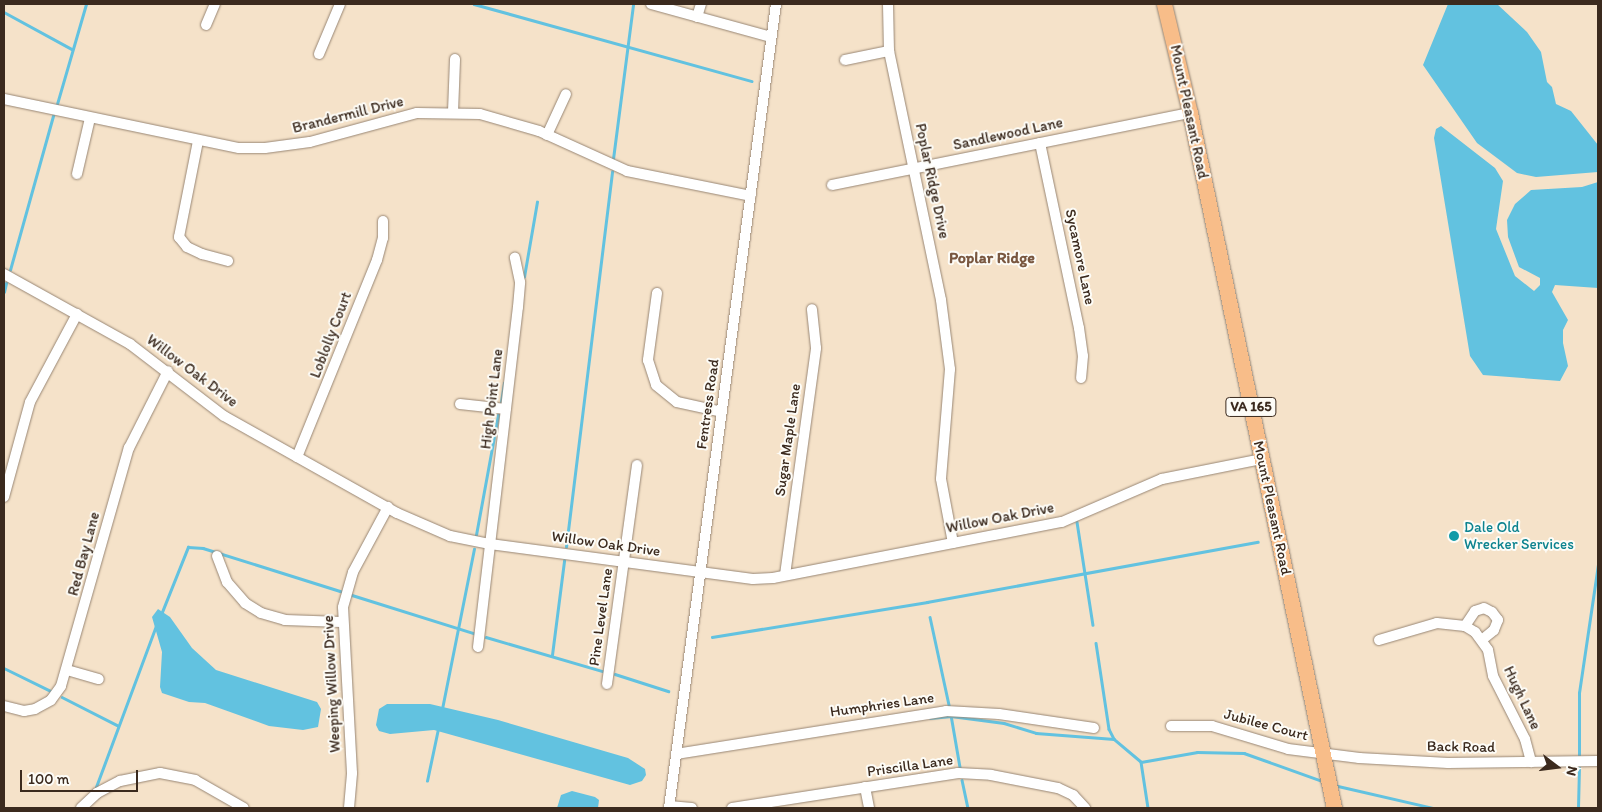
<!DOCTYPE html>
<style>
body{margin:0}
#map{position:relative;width:1602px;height:812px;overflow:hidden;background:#f5e2c9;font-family:Itim,sans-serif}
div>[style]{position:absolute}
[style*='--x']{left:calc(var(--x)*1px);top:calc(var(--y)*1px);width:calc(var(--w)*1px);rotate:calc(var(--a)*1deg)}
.water>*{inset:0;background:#62c2e0}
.stream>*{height:2.5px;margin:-1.25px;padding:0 1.25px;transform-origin:1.25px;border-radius:1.25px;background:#62c2e0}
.roads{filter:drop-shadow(0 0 1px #988674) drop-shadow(0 0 1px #988674)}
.minor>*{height:10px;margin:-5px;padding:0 5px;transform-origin:5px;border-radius:5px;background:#fff}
.highway>*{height:15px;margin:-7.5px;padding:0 7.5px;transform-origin:7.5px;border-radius:7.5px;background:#f8bd89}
.dots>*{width:14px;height:14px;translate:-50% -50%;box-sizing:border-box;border:2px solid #fdfcf7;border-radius:50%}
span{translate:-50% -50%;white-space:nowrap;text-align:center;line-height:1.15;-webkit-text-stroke:4px #fdfcf7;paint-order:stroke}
.shield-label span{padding:1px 4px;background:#fdfcf7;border:1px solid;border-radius:4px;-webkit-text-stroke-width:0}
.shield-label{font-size:14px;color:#3b2a1e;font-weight:700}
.street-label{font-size:15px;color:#3b2a1e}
.culture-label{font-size:15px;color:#0d838f}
.left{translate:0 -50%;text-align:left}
.neighbourhood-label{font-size:16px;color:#795740;font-weight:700}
.frame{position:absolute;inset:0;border:5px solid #3b2a1e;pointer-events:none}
.north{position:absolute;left:1532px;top:742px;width:50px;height:50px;-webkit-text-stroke:4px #fdfcf7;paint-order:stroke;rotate:105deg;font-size:14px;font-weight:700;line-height:20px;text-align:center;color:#3b2a1e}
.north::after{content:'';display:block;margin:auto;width:18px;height:22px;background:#3b2a1e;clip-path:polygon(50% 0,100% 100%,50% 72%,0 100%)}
.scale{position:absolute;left:20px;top:770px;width:118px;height:22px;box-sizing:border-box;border:2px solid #3b2a1e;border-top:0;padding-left:6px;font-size:15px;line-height:18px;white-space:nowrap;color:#3b2a1e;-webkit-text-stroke:4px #fdfcf7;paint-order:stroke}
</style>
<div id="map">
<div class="water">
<div style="clip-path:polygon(1448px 4px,1497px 4px,1527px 32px,1541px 52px,1547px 82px,1552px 87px,1556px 104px,1571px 111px,1598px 145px,1598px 172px,1536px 177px,1517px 173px,1477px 143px,1423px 65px)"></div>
<div style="clip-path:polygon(1441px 126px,1495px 168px,1503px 181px,1496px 229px,1515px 276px,1534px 291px,1540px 285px,1540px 278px,1519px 267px,1508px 237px,1507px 220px,1515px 204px,1531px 190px,1582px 187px,1598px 182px,1598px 288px,1555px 285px,1552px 292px,1568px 320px,1563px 330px,1563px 343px,1568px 366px,1560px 381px,1483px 375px,1470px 356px,1434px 138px,1436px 129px)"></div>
<div style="clip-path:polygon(158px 609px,170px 617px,192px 648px,216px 670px,317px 702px,321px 709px,318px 727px,303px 730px,269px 726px,205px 703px,189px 702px,162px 693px,160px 687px,162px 652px,152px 617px)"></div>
<div style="clip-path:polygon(387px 704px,430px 704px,498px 720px,628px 758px,645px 769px,646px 775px,642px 781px,630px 785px,434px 730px,390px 734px,379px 731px,376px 725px,379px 709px)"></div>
<div style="clip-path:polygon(572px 791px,595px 797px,599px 800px,598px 808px,557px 808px,561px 795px)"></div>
</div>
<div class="stream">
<div style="--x:474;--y:4;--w:288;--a:15.5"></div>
<div style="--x:4;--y:12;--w:77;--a:28.6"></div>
<div style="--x:57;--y:104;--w:104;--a:-73.8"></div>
<div style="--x:613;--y:159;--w:155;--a:-82.6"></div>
<div style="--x:10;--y:270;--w:160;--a:-74.4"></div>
<div style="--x:524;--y:277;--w:76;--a:-80.2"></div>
<div style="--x:4;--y:292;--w:9;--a:-77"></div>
<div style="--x:501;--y:402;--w:19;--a:-81"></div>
<div style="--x:1077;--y:522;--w:104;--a:81.2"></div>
<div style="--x:476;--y:535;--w:122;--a:-79.6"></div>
<div style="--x:566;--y:547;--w:378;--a:-83"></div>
<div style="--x:352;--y:595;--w:127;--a:17.4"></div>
<div style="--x:162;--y:612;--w:70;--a:-68.2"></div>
<div style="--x:188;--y:547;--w:15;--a:4"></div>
<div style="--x:203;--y:548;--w:144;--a:17.4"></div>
<div style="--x:930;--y:617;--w:90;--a:77.8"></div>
<div style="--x:486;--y:637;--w:121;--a:16.3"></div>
<div style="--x:712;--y:637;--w:218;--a:-9.2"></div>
<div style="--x:927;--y:602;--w:336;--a:-10.3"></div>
<div style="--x:1096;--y:643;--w:87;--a:81.4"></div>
<div style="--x:1109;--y:729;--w:11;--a:63"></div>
<div style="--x:1114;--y:739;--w:35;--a:40"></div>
<div style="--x:1141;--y:762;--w:47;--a:81.3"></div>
<div style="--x:552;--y:655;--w:95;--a:-82.7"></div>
<div style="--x:4;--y:668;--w:52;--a:26.1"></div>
<div style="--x:615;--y:674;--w:56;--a:17.8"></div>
<div style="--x:62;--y:697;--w:62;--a:27"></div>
<div style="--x:442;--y:709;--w:163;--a:-78.7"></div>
<div style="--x:951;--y:715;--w:53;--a:80.2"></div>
<div style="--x:930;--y:718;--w:21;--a:-5"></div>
<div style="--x:951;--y:716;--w:53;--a:7.5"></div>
<div style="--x:1004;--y:723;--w:34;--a:17"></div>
<div style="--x:1036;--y:733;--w:78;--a:4.4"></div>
<div style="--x:1579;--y:755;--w:62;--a:-90"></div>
<div style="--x:1579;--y:693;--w:129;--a:-81.6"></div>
<div style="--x:1141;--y:762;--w:57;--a:-10.1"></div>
<div style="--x:1197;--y:752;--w:47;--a:1.2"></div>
<div style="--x:1244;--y:753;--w:83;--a:19.7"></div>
<div style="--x:962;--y:780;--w:29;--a:78"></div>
<div style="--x:427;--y:781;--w:53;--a:-78.1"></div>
<div style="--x:1338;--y:786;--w:98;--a:13"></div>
<div style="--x:96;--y:787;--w:172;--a:-69.6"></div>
<div style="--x:1578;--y:808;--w:40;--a:-88.6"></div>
</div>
<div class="roads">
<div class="minor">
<div style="--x:651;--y:4;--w:124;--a:15.4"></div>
<div style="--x:888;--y:4;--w:47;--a:88.8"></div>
<div style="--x:889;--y:51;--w:254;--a:78.2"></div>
<div style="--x:941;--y:300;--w:70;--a:82.6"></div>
<div style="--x:950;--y:369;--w:110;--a:94.7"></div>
<div style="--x:941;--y:479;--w:65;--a:79.4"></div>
<div style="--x:697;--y:17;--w:14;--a:-73"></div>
<div style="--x:206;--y:25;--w:23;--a:-67"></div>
<div style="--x:319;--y:54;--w:54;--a:-67.2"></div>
<div style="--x:845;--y:60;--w:45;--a:-11.6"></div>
<div style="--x:4;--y:99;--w:240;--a:11.8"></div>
<div style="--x:239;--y:148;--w:26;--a:0"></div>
<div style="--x:265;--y:148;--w:45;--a:-7.6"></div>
<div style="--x:310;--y:142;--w:111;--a:-15.2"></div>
<div style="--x:417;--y:113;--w:63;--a:0.9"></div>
<div style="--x:480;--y:114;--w:61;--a:16.1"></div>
<div style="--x:539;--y:131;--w:97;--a:24.4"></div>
<div style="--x:627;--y:171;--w:126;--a:11.4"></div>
<div style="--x:453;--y:112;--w:53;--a:-87.8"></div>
<div style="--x:547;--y:135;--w:45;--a:-65.1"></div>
<div style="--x:198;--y:141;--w:98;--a:101.2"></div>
<div style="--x:179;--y:237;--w:13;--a:51"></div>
<div style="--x:187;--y:247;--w:17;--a:25"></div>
<div style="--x:202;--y:254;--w:27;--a:15"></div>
<div style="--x:1040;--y:143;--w:189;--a:78.1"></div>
<div style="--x:1079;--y:328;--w:28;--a:82"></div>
<div style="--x:1083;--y:356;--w:22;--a:95"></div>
<div style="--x:77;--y:174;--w:57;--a:-76.9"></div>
<div style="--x:832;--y:185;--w:365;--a:-11.4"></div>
<div style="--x:4;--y:274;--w:144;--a:29.1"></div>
<div style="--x:130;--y:344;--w:118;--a:37.5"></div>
<div style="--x:224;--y:416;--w:198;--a:29.3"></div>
<div style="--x:397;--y:513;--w:58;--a:23.5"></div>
<div style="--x:450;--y:536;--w:41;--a:11.3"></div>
<div style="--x:490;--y:544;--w:265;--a:7.6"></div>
<div style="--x:753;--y:579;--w:20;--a:-3"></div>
<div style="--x:773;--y:578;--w:294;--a:-11"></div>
<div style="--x:1062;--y:522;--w:109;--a:-23.3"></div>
<div style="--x:1162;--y:479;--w:101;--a:-11.4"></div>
<div style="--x:657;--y:293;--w:68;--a:97.7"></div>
<div style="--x:648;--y:360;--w:26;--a:72"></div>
<div style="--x:656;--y:385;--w:27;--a:39"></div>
<div style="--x:677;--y:402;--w:46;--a:12.5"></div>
<div style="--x:460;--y:404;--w:46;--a:6.2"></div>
<div style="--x:297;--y:457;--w:213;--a:-67.9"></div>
<div style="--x:377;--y:260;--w:23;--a:-75"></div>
<div style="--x:383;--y:238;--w:17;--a:-90"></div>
<div style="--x:4;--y:497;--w:98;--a:-74.7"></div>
<div style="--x:30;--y:402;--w:100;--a:-61.9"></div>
<div style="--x:217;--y:556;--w:28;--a:69"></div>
<div style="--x:227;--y:582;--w:28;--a:49"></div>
<div style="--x:245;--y:603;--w:19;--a:32"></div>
<div style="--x:261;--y:613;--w:25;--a:16"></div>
<div style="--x:285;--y:620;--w:56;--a:2"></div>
<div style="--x:785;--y:575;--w:229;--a:-82.2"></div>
<div style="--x:816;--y:348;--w:39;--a:-96"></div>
<div style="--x:1465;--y:626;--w:18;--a:-56"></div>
<div style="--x:1475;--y:611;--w:9;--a:-18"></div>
<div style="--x:1484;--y:608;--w:9;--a:27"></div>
<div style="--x:1492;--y:612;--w:10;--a:53"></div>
<div style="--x:1498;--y:620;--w:11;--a:112"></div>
<div style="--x:1494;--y:630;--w:14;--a:141"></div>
<div style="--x:1379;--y:640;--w:60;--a:-16.3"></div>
<div style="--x:1437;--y:623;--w:28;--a:6"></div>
<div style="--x:1465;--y:626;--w:12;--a:31"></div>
<div style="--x:1475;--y:632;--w:22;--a:54"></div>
<div style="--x:1488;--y:650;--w:26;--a:79"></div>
<div style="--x:1493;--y:676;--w:71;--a:63.1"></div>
<div style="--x:1525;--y:739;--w:24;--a:75"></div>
<div style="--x:478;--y:647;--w:342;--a:-83.3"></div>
<div style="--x:518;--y:307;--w:25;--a:-85"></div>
<div style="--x:520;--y:282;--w:25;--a:-102"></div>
<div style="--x:67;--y:670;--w:33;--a:16"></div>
<div style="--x:607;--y:684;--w:221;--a:-82.2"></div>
<div style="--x:4;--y:706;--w:21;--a:14"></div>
<div style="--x:24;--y:711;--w:11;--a:-10"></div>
<div style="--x:35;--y:709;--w:18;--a:-29"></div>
<div style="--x:51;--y:700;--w:17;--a:-54"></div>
<div style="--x:61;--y:686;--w:248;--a:-74.1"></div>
<div style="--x:129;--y:448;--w:86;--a:-63.1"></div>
<div style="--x:1171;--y:726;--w:41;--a:0"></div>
<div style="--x:1212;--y:726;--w:79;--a:16.8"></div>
<div style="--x:1288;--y:749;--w:72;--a:7.2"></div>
<div style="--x:1359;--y:758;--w:89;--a:3.2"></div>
<div style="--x:1448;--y:763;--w:150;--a:-0.8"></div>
<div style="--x:676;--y:754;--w:273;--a:-9"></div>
<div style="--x:946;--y:711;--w:53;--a:3.2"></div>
<div style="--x:999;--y:714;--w:96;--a:8.4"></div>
<div style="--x:865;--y:787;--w:21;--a:79"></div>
<div style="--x:669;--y:806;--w:23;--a:5"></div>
<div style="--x:81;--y:808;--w:22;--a:-43"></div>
<div style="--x:97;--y:793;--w:26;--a:-28"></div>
<div style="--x:120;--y:781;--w:41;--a:-11.3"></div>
<div style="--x:160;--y:773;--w:36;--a:11"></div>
<div style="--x:195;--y:780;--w:56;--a:29.7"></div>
<div style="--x:349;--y:808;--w:35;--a:-85"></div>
<div style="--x:352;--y:773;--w:166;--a:-93.1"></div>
<div style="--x:343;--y:607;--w:36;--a:-74"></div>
<div style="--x:353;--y:572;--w:74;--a:-61.7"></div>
<div style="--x:669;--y:808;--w:811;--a:-82.42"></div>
<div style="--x:732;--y:808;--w:229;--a:-8.8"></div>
<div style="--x:958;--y:773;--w:33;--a:3"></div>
<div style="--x:991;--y:775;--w:68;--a:11"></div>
<div style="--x:1058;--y:788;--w:17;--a:25"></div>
<div style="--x:1073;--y:795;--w:18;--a:47"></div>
</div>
<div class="highway">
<div style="--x:1164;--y:4;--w:112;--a:76.6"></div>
<div style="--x:1190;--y:113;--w:710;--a:78.29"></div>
</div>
</div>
<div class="dots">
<div style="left:1454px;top:536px;background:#0f9aa8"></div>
</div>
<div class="shield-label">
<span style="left:1251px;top:407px">VA 165</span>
</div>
<div class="street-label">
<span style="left:1189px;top:112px;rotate:78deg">Mount Pleasant Road</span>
<span style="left:348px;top:115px;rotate:-14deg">Brandermill Drive</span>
<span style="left:1008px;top:134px;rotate:-12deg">Sandlewood Lane</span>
<span style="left:932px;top:181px;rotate:78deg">Poplar Ridge Drive</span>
<span style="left:1080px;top:257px;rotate:78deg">Sycamore Lane</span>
<span style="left:331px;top:335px;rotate:-69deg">Loblolly Court</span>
<span style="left:192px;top:371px;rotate:37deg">Willow Oak Drive</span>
<span style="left:492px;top:399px;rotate:-83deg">High Point Lane</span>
<span style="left:708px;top:404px;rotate:-82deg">Fentress Road</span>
<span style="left:788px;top:440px;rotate:-82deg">Sugar Maple Lane</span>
<span style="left:1272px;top:508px;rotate:78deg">Mount Pleasant Road</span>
<span style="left:1000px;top:518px;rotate:-11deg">Willow Oak Drive</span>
<span style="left:606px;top:544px;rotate:8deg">Willow Oak Drive</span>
<span style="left:84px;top:554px;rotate:-75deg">Red Bay Lane</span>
<span style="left:601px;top:617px;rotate:-82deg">Pine Level Lane</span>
<span style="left:332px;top:684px;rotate:-93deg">Weeping Willow Drive</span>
<span style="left:1522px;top:698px;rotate:65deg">Hugh Lane</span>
<span style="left:882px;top:705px;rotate:-8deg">Humphries Lane</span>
<span style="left:1266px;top:725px;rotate:15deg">Jubilee Court</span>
<span style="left:1461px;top:747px;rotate:1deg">Back Road</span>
<span style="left:910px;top:766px;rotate:-8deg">Priscilla Lane</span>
</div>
<div class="culture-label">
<span class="left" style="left:1464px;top:536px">Dale Old<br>Wrecker Services</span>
</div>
<div class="neighbourhood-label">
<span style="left:992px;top:258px">Poplar Ridge</span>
</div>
<div class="frame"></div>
<div class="north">N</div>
<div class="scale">100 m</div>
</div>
